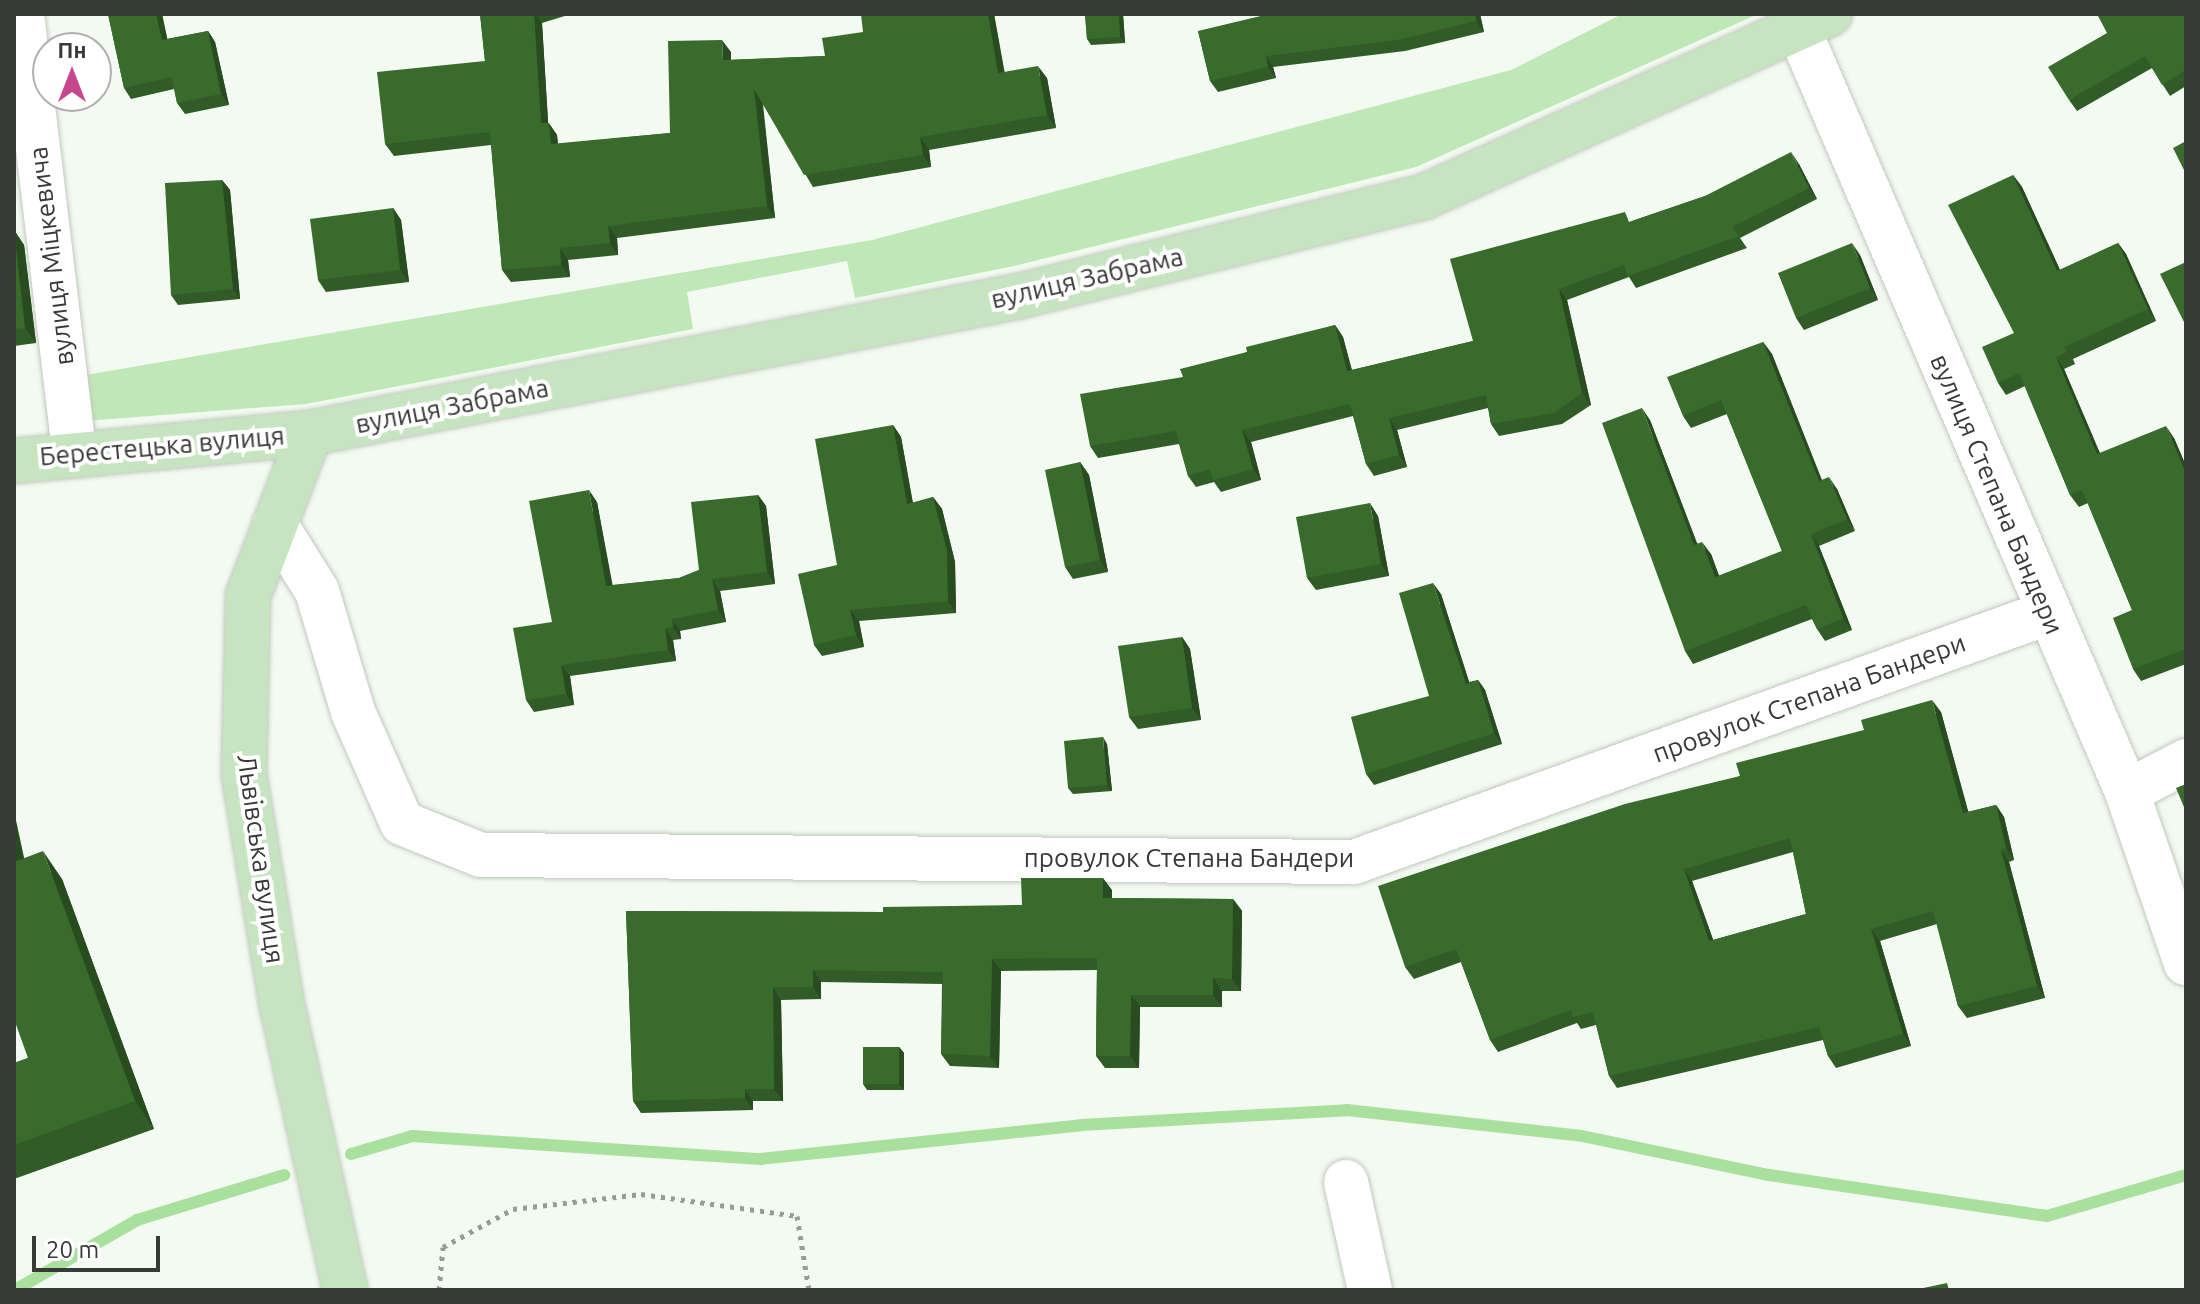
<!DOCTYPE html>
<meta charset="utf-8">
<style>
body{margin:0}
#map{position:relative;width:2200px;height:1304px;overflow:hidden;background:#f3faf1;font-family:Ubuntu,sans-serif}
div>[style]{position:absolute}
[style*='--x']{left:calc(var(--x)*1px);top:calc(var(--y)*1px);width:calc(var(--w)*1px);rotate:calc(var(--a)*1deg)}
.green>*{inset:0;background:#c0e7b7}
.stream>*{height:12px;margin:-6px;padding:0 6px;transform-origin:6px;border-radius:6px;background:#a9e09d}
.path>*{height:5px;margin-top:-2.5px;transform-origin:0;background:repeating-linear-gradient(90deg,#979c95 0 4px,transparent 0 10px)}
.roads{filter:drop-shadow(0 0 2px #c1c8bf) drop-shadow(0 0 2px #c1c8bf)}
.minor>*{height:44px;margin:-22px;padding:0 22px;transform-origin:22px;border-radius:22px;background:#fff}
.major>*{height:44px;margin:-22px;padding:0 22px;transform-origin:22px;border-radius:22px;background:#c6e4bf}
.wall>*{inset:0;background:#315c27}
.shaded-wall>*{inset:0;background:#284b20}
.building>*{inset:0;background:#396b2d}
span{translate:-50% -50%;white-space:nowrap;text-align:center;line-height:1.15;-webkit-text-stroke:8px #fff;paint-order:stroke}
.street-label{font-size:26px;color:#373a36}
.frame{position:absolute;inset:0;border:16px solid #373a36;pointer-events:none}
.north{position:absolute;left:32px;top:32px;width:80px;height:80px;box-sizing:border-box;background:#fff;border:2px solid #afb0af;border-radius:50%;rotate:0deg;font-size:22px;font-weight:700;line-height:32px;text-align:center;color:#373a36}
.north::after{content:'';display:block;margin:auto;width:28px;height:36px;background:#c8468e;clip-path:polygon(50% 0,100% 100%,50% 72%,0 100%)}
.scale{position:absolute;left:32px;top:1236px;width:128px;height:36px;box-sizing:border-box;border:4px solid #373a36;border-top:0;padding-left:10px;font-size:24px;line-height:28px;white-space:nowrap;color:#373a36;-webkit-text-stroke:6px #fff;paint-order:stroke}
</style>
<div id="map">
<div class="green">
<div style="clip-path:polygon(1622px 14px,1758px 14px,1416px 167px,1014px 266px,855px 298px,847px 261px,687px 292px,693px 329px,306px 404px,86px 421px,80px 376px,872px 240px,1511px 70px)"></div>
</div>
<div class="stream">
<div style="--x:351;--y:1154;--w:64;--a:-16.4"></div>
<div style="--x:412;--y:1136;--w:349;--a:3.8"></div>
<div style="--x:760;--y:1159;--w:323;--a:-6"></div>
<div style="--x:1081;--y:1125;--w:266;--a:-3.2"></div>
<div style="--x:1347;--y:1110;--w:236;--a:6.3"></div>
<div style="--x:1582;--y:1136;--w:191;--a:11.8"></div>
<div style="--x:1769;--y:1175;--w:281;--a:8.4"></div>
<div style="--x:2047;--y:1216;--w:145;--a:-16.4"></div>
<div style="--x:15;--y:1290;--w:141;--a:-29.8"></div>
<div style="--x:137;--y:1220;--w:154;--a:-17"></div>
</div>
<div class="path">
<div style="--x:439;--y:1290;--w:43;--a:-84.7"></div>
<div style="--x:443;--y:1247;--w:80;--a:-28.5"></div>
<div style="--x:513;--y:1209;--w:129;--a:-6.7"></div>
<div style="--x:641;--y:1194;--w:158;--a:8"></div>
<div style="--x:797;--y:1216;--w:75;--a:80.8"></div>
</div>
<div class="roads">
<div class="minor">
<div style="--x:22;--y:14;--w:440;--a:83.2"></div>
<div style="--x:1792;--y:14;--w:847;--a:66.7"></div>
<div style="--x:2127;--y:792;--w:181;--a:71"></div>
<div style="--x:275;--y:524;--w:79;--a:57.9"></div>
<div style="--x:317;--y:591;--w:126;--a:73.4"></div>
<div style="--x:353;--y:712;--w:121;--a:66.2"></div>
<div style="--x:402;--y:823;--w:85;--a:22.1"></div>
<div style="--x:481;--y:855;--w:873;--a:0.46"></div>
<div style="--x:1354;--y:862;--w:736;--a:-19.76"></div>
<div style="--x:2127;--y:792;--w:67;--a:-27.7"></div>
<div style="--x:1346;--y:1182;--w:111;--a:77.5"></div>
</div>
<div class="major">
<div style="--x:310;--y:433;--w:174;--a:110.8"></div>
<div style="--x:248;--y:596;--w:178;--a:91.3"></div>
<div style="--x:244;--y:774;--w:234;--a:80.7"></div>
<div style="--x:282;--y:1005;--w:292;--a:77.5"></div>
<div style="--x:14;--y:461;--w:297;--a:-5.4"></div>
<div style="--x:310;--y:433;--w:723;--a:-10.92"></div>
<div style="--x:1020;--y:296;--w:418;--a:-13.8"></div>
<div style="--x:1426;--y:196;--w:443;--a:-24.3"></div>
</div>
</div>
<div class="wall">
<div style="clip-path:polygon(108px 14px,162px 14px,167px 39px,208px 31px,215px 42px,229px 105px,185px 114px,177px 103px,174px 89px,131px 99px,124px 88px)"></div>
<div style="clip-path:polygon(480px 14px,567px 14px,568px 15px,542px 23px,548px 123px,557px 135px,558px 144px,670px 133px,731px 52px,731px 60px,825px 56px,994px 14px,1004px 72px,1047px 78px,1056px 128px,929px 150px,931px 167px,813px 187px,763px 104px,775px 218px,617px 238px,618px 255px,568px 260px,570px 277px,511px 282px,502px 270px,491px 145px,394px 156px,385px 144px,485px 61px)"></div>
<div style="clip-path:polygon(1085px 14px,1123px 14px,1125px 43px,1091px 45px,1087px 39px)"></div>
<div style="clip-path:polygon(1480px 14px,1484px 32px,1405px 51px,1273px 67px,1276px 78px,1218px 92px,1210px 81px,1198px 31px)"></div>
<div style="clip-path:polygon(2186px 14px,2186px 86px,2170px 96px,2152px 68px,2077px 111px,2069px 100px)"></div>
<div style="clip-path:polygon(1799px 164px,1817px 199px,1740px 238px,1747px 248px,1636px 288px,1629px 277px,1567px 300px,1591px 405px,1562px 424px,1499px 436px,1491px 424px,1488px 408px,1397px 430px,1407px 467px,1374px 476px,1366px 464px,1353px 416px,1251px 442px,1261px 480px,1221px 492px,1214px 482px,1196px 487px,1188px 476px,1179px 444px,1098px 458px,1090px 446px,1183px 377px,1247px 352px,1335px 325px,1343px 337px,1352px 370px,1473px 341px,1632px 221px)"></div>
<div style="clip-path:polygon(2013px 175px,2022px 187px,2060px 270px,2118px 243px,2126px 254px,2156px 321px,2073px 359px,2075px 364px,2064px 369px,2100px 453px,2174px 438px,2186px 466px,2186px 664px,2141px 681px,2133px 669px,2132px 610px,2088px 503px,2079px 507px,2070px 495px,2025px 386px,2006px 395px,1998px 383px,2014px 333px)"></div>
<div style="clip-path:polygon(222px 180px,230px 190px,240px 299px,178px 305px,171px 295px)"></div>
<div style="clip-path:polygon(393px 208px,401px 220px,409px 282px,326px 292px,318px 280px)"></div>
<div style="clip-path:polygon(14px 230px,24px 245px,36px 343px,14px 346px)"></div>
<div style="clip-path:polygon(1860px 255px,1878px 300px,1804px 330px,1796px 318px)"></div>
<div style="clip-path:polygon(1763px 342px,1772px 354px,1822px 480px,1837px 489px,1855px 531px,1819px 546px,1852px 630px,1825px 641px,1817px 629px,1812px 619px,1693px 664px,1685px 651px,1650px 420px,1697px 543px,1711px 554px,1719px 576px,1782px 551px,1727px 414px,1691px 428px,1683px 416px)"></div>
<div style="clip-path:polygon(893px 425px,901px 437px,913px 503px,933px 497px,942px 509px,955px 562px,956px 613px,859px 621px,864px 647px,822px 656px,814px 645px,837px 565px)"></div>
<div style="clip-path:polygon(1080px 462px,1089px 475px,1108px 572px,1073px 579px,1065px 567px)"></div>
<div style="clip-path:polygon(758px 495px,766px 506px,775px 584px,720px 591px,726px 622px,680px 631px,681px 639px,673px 640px,676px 661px,570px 676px,574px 705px,534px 712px,526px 700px,552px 622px,597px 502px,612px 585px,679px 578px,699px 570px)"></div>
<div style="clip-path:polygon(1378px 516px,1389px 576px,1316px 590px,1307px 578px)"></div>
<div style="clip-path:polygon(1441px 594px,1469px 682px,1478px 680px,1485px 690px,1502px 744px,1374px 785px,1366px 774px,1429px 696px)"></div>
<div style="clip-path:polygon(1182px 637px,1190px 649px,1201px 720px,1138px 729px,1129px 717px)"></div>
<div style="clip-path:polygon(evenodd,1941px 712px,1968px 812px,1996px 805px,2004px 817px,2014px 860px,2009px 862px,2045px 998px,1967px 1018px,1958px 1006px,1937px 924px,1880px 941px,1911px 1046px,1836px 1068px,1828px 1056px,1823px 1040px,1617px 1088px,1609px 1076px,1596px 1025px,1581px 1029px,1577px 1023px,1498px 1052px,1490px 1040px,1461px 962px,1414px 979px,1405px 967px,1740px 776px,1941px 712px,1793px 852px,1806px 914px,1713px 940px,1692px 881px,1793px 852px)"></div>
<div style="clip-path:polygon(1107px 744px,1112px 791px,1073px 794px,1068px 788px)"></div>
<div style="clip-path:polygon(24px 858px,62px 879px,154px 1129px,14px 1179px,14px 1063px,28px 1058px)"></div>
<div style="clip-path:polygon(1112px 890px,1112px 898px,1233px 899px,1242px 911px,1241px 991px,1222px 991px,1222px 1007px,1140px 1007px,1139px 1068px,1105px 1068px,1096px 1056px,1097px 970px,1001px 971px,999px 1068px,950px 1066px,941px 1054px,942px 984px,821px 982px,821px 999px,781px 1000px,783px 1101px,753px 1101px,753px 1110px,641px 1113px,633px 1101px,626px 911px,883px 912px,1022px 905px)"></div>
<div style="clip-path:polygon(899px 1047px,904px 1053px,904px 1090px,867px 1090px,863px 1084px)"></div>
</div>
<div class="shaded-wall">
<div style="clip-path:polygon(156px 14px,162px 14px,170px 51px,162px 40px)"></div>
<div style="clip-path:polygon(534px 14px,536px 14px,542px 23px,549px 136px,541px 123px)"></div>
<div style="clip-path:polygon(988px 14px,994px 14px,1007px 85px,998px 73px)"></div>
<div style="clip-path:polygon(1119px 14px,1123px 14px,1125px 43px,1120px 37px)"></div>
<div style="clip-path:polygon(1475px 14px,1480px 14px,1484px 32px,1476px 21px)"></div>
<div style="clip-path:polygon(208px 31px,215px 42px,229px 105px,221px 94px)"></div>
<div style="clip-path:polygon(722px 40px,731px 52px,731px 73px,723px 60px)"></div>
<div style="clip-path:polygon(1266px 56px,1273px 67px,1276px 78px,1268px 67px)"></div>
<div style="clip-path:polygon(1038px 66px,1047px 78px,1056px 128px,1047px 115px)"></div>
<div style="clip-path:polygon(754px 89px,762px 101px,775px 218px,767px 206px)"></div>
<div style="clip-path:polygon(549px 123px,557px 135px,559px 157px,551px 144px)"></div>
<div style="clip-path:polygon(920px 137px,929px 150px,931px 167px,923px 155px)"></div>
<div style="clip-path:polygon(1791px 152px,1799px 164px,1817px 199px,1809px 188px)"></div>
<div style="clip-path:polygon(2013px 175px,2022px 187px,2066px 283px,2057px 271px)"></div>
<div style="clip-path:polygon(222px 180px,230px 190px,240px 299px,233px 289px)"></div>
<div style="clip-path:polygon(393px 208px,401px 220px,409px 282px,400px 270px)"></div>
<div style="clip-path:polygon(608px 226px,617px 238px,618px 255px,610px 243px)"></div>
<div style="clip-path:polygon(14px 230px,24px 245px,36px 343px,25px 328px)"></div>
<div style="clip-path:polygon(1852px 243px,1860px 255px,1878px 300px,1870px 288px)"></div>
<div style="clip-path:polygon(2118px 243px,2126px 254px,2156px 321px,2148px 309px)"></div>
<div style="clip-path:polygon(560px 248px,568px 260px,570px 277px,561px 265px)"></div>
<div style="clip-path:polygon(1559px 289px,1567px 300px,1591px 405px,1582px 393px)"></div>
<div style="clip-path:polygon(1335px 325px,1343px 337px,1355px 383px,1347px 371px)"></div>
<div style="clip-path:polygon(1763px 342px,1772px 354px,1827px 494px,1819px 481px)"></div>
<div style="clip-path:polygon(2056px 357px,2064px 369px,2105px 466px,2097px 454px)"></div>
<div style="clip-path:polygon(1642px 408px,1650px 420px,1702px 557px,1694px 545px)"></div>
<div style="clip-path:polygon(1389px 418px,1397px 430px,1407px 467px,1399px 455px)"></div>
<div style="clip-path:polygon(893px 425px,901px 437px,915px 516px,907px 504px)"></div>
<div style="clip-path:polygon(2166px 426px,2174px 438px,2186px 466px,2186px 474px)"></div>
<div style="clip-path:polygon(1242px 430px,1251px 442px,1261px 480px,1253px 469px)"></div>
<div style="clip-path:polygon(1080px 462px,1089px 475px,1108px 572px,1100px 560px)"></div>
<div style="clip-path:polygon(1829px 477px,1837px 489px,1855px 531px,1847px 519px)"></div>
<div style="clip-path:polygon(589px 490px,597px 502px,615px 598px,606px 586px)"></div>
<div style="clip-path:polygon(758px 495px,766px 506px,775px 584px,767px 572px)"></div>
<div style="clip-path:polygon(933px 497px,942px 509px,955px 562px,956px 613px,948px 601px)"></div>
<div style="clip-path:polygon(1370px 503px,1378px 516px,1389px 576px,1381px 564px)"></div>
<div style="clip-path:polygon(1811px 534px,1819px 546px,1852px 630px,1843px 618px)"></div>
<div style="clip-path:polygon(1702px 542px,1711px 554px,1724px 589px,1715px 577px)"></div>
<div style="clip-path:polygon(712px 579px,720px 591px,726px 622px,718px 610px)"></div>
<div style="clip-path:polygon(1433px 583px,1441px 594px,1473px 694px,1466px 684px)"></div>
<div style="clip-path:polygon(850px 610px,859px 621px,864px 647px,856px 635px)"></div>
<div style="clip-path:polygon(672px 619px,680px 631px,681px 639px,673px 627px)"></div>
<div style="clip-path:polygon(665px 628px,673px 640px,676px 661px,668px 650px)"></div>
<div style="clip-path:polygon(1182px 637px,1190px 649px,1201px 720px,1192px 708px)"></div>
<div style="clip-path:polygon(561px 665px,570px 676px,574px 705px,566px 694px)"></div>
<div style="clip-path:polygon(1478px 680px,1485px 690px,1502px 744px,1494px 733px)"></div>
<div style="clip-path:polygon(1932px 700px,1941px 712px,1972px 825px,1963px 813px)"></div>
<div style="clip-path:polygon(1103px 737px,1107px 744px,1112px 791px,1107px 785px)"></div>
<div style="clip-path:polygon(1996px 805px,2004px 817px,2014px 860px,2006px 848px)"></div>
<div style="clip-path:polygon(14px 811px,31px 890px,14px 866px)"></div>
<div style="clip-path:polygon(2001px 850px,2009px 862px,2045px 998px,2037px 986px)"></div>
<div style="clip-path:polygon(43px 851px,62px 879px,154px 1129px,135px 1101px)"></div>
<div style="clip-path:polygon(1684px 869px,1692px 881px,1718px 953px,1709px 941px)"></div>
<div style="clip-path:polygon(1103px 878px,1112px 890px,1112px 910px,1103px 898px)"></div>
<div style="clip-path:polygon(1233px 899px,1242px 911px,1241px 991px,1232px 979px)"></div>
<div style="clip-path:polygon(1871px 929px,1880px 941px,1911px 1046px,1903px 1034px)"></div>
<div style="clip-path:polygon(992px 959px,1001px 971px,999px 1068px,990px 1056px)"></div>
<div style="clip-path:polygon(813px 970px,821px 982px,821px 999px,813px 987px)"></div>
<div style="clip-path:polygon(1213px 978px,1222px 991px,1222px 1007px,1213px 995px)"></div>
<div style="clip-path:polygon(773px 987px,781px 1000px,783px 1101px,774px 1089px)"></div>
<div style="clip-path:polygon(1131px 995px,1140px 1007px,1139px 1068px,1130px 1056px)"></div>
<div style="clip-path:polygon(899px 1047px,904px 1053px,904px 1090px,899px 1084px)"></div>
<div style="clip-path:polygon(745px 1089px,753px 1101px,753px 1110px,745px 1098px)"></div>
</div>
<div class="building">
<div style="clip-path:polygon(108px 14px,156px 14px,162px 40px,208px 31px,221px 94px,177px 103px,172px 77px,124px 88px)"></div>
<div style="clip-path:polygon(480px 14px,534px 14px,541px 123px,549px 123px,551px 144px,670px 133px,668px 41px,722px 40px,723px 60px,825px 56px,822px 38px,863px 32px,861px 14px,988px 14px,998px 73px,1038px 66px,1047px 115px,920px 137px,923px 155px,804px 175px,754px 89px,767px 206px,608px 226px,610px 243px,560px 248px,561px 265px,502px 270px,490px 132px,385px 144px,377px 72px,485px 61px)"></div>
<div style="clip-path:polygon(1085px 14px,1119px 14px,1120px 37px,1087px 39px)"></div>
<div style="clip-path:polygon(1269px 14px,1475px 14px,1476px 21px,1398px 40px,1266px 56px,1268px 67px,1210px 81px,1198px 31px)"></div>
<div style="clip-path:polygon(2097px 14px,2186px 14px,2186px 70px,2162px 85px,2145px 56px,2069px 100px,2048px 67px,2107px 33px)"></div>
<div style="clip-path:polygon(2186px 141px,2186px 174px,2173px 148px)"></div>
<div style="clip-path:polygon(1791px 152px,1809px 188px,1732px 227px,1739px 236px,1628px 276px,1624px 265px,1559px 289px,1582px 393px,1554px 413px,1491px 424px,1486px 395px,1389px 418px,1399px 455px,1366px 464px,1350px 404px,1242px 430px,1253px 469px,1213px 480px,1210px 469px,1188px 476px,1176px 431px,1090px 446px,1080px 394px,1183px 377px,1180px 369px,1247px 352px,1246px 347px,1335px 325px,1347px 371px,1473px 341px,1450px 259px,1625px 212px,1629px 222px,1705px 196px)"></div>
<div style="clip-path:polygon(2013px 175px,2057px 271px,2118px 243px,2148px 309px,2064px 347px,2067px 352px,2056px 357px,2097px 454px,2166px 426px,2186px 474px,2186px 556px,2185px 556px,2186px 559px,2186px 649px,2133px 669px,2113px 618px,2132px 610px,2082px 490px,2070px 495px,2019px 373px,1998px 383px,1982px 347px,2014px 333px,1948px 205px)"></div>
<div style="clip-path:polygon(222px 180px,233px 289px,171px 295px,165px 183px)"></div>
<div style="clip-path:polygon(393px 208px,400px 270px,318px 280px,310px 219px)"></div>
<div style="clip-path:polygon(14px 232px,25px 328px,14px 329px)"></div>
<div style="clip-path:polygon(1852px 243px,1870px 288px,1796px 318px,1778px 273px)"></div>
<div style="clip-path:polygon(2186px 262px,2186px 326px,2160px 274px)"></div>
<div style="clip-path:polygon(1763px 342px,1819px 481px,1829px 477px,1847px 519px,1811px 534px,1843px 618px,1817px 629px,1806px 605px,1685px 651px,1602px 423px,1642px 408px,1694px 545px,1702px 542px,1715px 577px,1782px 551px,1721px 400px,1683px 416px,1667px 377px)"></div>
<div style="clip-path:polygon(893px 425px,907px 504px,933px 497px,947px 550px,948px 601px,850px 610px,856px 635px,814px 645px,798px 574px,837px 565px,815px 439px)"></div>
<div style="clip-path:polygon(1080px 462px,1100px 560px,1065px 567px,1045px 470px)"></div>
<div style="clip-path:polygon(589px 490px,606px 586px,679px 578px,699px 570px,691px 502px,758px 495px,767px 572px,712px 579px,718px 610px,672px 619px,673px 627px,665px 628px,668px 650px,561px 665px,566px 694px,526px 700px,513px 628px,552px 622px,529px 501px)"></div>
<div style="clip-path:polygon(1370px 503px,1381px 564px,1307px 578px,1296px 517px)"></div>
<div style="clip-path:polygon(1433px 583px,1466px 684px,1478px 680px,1494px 733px,1366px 774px,1351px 717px,1429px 696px,1399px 593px)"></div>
<div style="clip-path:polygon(1182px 637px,1192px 708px,1129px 717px,1118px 646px)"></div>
<div style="clip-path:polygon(evenodd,1932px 700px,1963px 813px,1996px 805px,2006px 848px,2001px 850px,2037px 986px,1958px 1006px,1933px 911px,1871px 929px,1903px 1034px,1828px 1056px,1819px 1027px,1609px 1076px,1593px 1012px,1573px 1017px,1571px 1010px,1490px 1040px,1456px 949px,1405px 967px,1378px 886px,1625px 804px,1740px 776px,1736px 763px,1864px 730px,1861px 720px,1932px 700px,1790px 838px,1806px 914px,1709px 941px,1684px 869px,1790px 838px)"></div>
<div style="clip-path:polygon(1103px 737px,1107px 785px,1068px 788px,1064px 741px)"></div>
<div style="clip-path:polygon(2186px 784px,2186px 812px,2176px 788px)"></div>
<div style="clip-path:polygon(43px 851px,135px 1101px,14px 1145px,14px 1063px,28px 1058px,14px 1019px,14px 862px)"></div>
<div style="clip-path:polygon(1021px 878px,1103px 878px,1103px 898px,1233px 899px,1232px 979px,1213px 978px,1213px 995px,1131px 995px,1130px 1056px,1096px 1056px,1097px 958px,992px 959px,990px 1056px,941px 1054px,943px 972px,813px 970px,813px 987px,773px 987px,774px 1089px,745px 1089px,745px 1098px,633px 1101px,626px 911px,883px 912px,883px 907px,1022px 905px)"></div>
<div style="clip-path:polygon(863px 1047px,899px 1047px,899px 1084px,863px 1084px)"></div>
<div style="clip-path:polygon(1947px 1283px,1949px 1290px,1914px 1290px)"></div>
</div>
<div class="street-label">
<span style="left:51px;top:256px;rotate:-97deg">вулиця Міцкевича</span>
<span style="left:1087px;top:278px;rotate:-13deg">вулиця Забрама</span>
<span style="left:452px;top:406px;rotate:-11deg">вулиця Забрама</span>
<span style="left:162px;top:446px;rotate:-5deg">Берестецька вулиця</span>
<span style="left:1997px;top:494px;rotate:67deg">вулиця Степана Бандери</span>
<span style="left:1809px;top:698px;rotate:-20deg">провулок Степана Бандери</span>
<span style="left:1189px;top:858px">провулок Степана Бандери</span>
<span style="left:261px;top:859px;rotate:82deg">Львівська вулиця</span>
</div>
<div class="frame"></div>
<div class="north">Пн</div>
<div class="scale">20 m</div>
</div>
